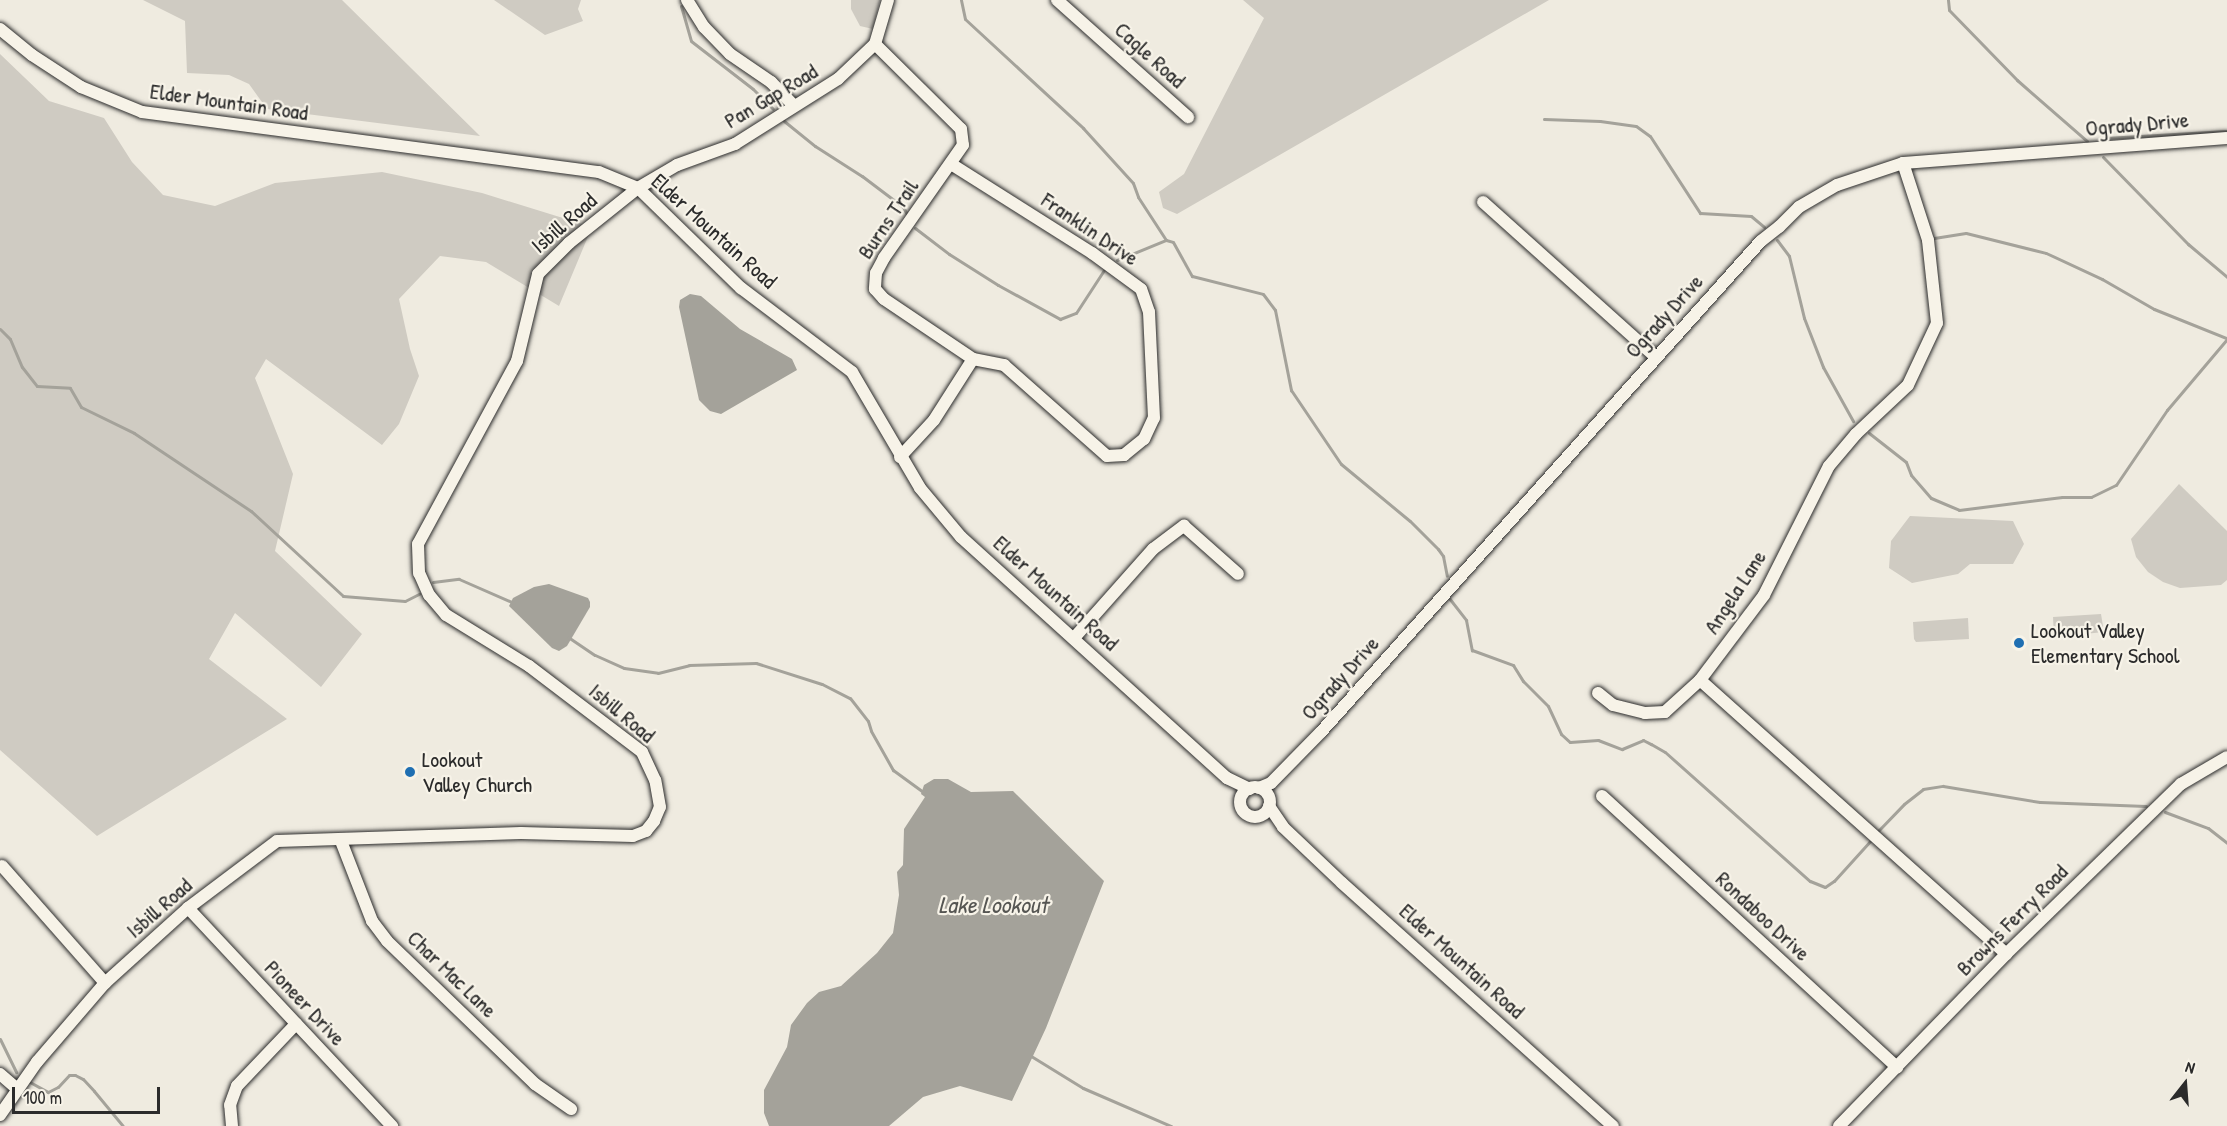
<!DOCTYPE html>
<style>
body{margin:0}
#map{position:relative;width:2227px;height:1126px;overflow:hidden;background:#efebe0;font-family:"Patrick Hand",sans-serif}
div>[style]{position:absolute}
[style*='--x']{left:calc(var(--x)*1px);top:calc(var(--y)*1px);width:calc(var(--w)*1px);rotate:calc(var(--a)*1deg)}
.green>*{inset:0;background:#cfcbc2}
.water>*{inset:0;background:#a4a29a}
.stream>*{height:3px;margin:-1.5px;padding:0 1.5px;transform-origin:1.5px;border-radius:1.5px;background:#a4a29a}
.roads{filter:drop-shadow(0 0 2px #2b2b2b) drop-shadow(0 0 2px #2b2b2b)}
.minor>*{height:12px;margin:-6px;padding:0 6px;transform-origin:6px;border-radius:6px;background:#f7f3e8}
.minor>.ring{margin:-6px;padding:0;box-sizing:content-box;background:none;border:12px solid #f7f3e8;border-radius:50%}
.dots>*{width:16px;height:16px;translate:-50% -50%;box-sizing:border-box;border:3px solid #f7f3e8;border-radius:50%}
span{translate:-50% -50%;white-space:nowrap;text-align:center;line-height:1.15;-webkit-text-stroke:4.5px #f7f3e8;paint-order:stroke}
.street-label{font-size:22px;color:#2b2b2b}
.poi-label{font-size:22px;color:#2b2b2b}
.left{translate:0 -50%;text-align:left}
.water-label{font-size:24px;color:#555552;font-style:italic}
.north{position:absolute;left:2155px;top:1054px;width:60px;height:60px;-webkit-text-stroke:4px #f7f3e8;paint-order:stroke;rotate:17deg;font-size:16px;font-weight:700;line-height:24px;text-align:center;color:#2b2b2b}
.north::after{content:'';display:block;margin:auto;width:21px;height:27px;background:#2b2b2b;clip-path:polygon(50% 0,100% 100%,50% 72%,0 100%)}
.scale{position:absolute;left:12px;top:1087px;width:148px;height:27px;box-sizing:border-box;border:3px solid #2b2b2b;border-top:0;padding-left:8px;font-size:18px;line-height:21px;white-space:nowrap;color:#2b2b2b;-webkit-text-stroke:4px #f7f3e8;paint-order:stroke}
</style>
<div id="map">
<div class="green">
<div style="clip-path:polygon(143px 0,342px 0,480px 136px,267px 109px,249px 84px,229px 75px,187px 73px,185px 21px)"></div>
<div style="clip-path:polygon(494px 0,581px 0,578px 9px,583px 21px,545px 35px)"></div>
<div style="clip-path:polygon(851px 0,880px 0,873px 29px,860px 26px,851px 9px)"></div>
<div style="clip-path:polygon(1243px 0,1549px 0,1177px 214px,1163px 208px,1159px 192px,1184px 174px,1264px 18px)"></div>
<div style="clip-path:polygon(0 54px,49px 101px,104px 118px,132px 162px,163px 195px,215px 206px,275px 183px,382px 172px,482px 193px,592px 227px,559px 306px,486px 262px,440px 256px,399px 299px,410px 349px,419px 376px,399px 424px,382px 445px,266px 359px,255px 378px,293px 474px,275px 551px,362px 634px,321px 687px,235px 613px,209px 659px,287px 719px,97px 836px,0 750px)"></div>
<div style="clip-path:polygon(2179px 484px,2227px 531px,2227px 580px,2221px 585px,2180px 588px,2163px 582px,2148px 572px,2136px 557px,2131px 539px)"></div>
<div style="clip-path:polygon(1910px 516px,2013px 521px,2024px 544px,2013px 564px,1970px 564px,1958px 574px,1912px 583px,1889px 568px,1891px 541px)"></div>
<div style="clip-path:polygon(2101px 614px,2104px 632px,2054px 637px,2053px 617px)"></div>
<div style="clip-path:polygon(1968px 618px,1969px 639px,1916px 642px,1914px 639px,1913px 622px)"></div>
</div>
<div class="water">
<div style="clip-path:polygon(690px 294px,701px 296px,740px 329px,792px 359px,797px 370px,721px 414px,710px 411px,699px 400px,679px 307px,680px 300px)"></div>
<div style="clip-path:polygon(549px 584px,588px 598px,590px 602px,590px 607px,567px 646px,559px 651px,552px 648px,509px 606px,513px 598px,534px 587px)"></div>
<div style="clip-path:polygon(934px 779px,948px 779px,971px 792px,1013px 791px,1104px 881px,1046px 1028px,1012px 1101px,960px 1086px,923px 1097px,889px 1126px,769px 1126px,764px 1113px,764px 1090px,787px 1047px,791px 1025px,807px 1003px,819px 992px,841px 986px,877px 953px,893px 933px,899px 895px,897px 872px,903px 865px,904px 829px,925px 797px,921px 794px,924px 785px)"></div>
</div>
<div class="stream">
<div style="--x:961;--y:0;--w:19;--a:78"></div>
<div style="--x:965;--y:19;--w:161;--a:42.7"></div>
<div style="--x:1083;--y:128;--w:74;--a:47.7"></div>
<div style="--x:1133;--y:183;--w:15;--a:70"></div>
<div style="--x:1138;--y:197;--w:51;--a:56.9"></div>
<div style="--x:1166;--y:240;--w:7;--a:16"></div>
<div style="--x:1173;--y:242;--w:39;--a:61"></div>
<div style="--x:1192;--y:276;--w:73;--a:14.2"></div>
<div style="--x:1263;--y:294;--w:20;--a:53"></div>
<div style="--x:1275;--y:310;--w:82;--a:78.7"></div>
<div style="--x:1291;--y:390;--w:89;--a:56"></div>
<div style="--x:1341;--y:464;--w:89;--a:39.6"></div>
<div style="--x:1410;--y:521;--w:40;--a:45"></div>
<div style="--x:1438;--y:549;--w:9;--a:54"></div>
<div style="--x:1443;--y:556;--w:20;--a:79"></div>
<div style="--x:1948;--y:0;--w:10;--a:84"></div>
<div style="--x:1949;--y:10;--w:98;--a:45.8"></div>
<div style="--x:2017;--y:80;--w:93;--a:41.1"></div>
<div style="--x:681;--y:6;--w:36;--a:74"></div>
<div style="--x:691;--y:41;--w:78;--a:37.7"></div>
<div style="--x:753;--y:89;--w:28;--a:45"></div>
<div style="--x:1544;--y:119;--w:56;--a:2"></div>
<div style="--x:1600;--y:121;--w:36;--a:8"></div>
<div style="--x:1636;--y:126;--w:17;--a:36"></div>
<div style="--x:1650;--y:136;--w:92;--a:57"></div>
<div style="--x:1700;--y:213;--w:51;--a:3.4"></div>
<div style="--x:1751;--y:216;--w:17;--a:40"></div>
<div style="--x:784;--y:121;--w:40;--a:39"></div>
<div style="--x:815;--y:146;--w:56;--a:32.6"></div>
<div style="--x:862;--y:176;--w:51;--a:37.1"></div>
<div style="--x:903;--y:207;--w:10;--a:61"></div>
<div style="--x:2105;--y:138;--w:122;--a:-3.3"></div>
<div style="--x:2103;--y:157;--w:122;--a:45.7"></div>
<div style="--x:2188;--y:244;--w:51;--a:40.2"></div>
<div style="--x:915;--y:228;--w:43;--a:37.4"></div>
<div style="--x:949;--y:254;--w:58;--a:32.3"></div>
<div style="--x:998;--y:285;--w:71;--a:28.7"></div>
<div style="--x:1060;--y:319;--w:17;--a:-21"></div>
<div style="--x:1076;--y:313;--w:51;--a:-56.9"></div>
<div style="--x:1934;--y:238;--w:32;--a:-9"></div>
<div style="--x:1966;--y:233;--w:82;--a:14"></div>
<div style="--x:2046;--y:253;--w:62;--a:24.9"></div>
<div style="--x:2102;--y:279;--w:60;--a:30"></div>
<div style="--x:2154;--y:309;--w:78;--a:21.9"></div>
<div style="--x:1777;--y:240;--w:20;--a:53"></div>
<div style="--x:1789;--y:256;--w:64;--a:76.4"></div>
<div style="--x:1804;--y:318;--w:53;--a:68.8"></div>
<div style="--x:1823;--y:367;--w:62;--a:60.9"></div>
<div style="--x:1117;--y:260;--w:53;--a:-22.2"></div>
<div style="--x:0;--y:329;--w:14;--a:45"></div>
<div style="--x:10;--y:339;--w:30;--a:67"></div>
<div style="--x:22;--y:367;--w:24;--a:52"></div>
<div style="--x:37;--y:386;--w:33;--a:3"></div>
<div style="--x:70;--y:388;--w:22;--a:60"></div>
<div style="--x:81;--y:407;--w:59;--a:26.1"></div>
<div style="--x:134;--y:433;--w:141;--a:33.7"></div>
<div style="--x:251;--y:511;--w:125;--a:42.7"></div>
<div style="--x:343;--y:596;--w:62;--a:4.6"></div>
<div style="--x:405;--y:601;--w:16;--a:-27"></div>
<div style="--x:1869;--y:433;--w:47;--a:38.1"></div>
<div style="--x:1906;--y:462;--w:14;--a:69"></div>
<div style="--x:1911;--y:475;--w:30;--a:49"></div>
<div style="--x:1931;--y:498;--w:30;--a:23"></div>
<div style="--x:1959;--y:510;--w:104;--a:-7.2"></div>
<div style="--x:2062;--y:497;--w:29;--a:0"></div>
<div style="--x:2091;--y:497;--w:28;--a:-26"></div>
<div style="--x:2116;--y:485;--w:91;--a:-55.8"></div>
<div style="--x:2167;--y:410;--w:93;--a:-49.8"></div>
<div style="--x:433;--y:582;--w:26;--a:-7"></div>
<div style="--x:459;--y:579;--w:60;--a:23.6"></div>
<div style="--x:1449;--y:598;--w:28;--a:52"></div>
<div style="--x:1466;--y:620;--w:31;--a:79"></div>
<div style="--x:1472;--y:650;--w:44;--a:20.1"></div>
<div style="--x:1513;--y:665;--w:19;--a:58"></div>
<div style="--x:1523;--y:681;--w:35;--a:45"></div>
<div style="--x:1548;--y:706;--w:31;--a:65"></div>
<div style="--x:1561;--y:734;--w:12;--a:42"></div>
<div style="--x:1570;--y:742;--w:28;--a:-4"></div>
<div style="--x:1598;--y:740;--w:26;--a:21"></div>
<div style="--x:1622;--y:749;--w:23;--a:-23"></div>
<div style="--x:1643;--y:740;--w:9;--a:27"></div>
<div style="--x:1651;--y:744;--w:16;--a:30"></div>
<div style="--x:1665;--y:752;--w:194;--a:41.7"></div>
<div style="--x:1810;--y:881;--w:16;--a:22"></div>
<div style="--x:1825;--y:887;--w:11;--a:-34"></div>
<div style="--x:1834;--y:881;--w:55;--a:-47.9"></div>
<div style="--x:568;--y:637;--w:32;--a:34"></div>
<div style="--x:595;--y:655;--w:32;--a:24"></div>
<div style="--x:624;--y:668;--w:34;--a:8"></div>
<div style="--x:658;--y:673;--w:32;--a:-14"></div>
<div style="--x:689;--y:665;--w:67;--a:-1.7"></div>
<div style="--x:756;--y:663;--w:69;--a:17.7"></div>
<div style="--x:822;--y:684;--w:31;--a:27"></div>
<div style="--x:850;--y:698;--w:29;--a:52"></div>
<div style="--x:868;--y:721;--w:10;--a:73"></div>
<div style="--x:871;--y:731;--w:45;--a:60.6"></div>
<div style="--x:893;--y:770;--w:39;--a:36"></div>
<div style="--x:2165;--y:812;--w:46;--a:20.4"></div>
<div style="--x:2208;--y:828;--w:24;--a:38"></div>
<div style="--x:1878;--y:831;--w:37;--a:-46"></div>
<div style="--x:1904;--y:804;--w:24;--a:-38"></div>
<div style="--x:1923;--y:789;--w:20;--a:-9"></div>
<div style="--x:1943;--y:786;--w:98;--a:9.4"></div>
<div style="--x:2040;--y:802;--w:106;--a:2.2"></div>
<div style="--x:0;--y:1039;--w:37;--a:64"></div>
<div style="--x:1031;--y:1056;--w:61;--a:31.6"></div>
<div style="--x:1083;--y:1088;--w:96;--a:23.4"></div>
<div style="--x:28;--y:1081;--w:23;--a:29"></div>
<div style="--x:48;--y:1092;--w:11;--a:-27"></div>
<div style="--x:58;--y:1087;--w:16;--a:-47"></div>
<div style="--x:69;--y:1075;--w:6;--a:0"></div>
<div style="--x:75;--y:1075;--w:9;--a:27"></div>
<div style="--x:83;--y:1079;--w:16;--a:47"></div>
<div style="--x:94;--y:1091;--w:45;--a:50.4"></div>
</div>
<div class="roads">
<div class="minor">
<div style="--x:687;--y:0;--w:32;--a:58"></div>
<div style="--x:704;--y:27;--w:37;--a:46"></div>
<div style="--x:730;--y:54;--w:50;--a:34.3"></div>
<div style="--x:771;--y:82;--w:32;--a:46"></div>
<div style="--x:1057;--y:0;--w:176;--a:41.8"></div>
<div style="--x:0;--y:29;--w:41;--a:39.1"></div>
<div style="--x:32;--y:55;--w:59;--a:33.1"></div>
<div style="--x:81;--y:87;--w:66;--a:22.3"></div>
<div style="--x:142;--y:112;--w:461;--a:7.5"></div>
<div style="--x:599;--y:172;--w:42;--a:22.3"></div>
<div style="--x:638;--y:188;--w:144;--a:44.2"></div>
<div style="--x:741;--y:288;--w:139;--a:37.1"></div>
<div style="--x:852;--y:372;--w:134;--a:59.6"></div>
<div style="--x:920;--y:488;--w:64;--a:50.1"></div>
<div style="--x:961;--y:537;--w:359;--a:42.2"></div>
<div style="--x:1227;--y:778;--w:25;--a:26"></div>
<div style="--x:875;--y:44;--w:121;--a:44.7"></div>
<div style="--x:961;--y:129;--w:16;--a:83"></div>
<div style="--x:963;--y:145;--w:138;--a:125"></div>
<div style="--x:884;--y:258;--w:17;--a:118"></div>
<div style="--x:876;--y:273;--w:16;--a:94"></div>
<div style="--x:875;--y:289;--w:13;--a:48"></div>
<div style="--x:884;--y:299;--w:107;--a:34"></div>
<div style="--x:973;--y:359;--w:32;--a:11"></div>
<div style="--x:1004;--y:365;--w:137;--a:41.5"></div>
<div style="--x:1107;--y:456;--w:17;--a:-3"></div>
<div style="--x:1124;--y:455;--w:26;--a:-39"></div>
<div style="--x:1144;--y:439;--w:23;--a:-65"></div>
<div style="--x:1154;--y:418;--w:106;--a:-92.7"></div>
<div style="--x:1149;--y:312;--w:24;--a:-109"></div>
<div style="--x:1141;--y:289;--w:61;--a:-143.7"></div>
<div style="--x:1092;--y:253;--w:167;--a:-147.7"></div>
<div style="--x:1483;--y:202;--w:232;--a:41.9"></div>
<div style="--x:900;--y:457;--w:50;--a:-47.4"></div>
<div style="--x:934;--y:420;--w:72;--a:-57.4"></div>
<div style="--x:1074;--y:638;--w:119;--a:-48.4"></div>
<div style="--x:1153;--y:549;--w:39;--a:-37"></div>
<div style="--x:1184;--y:526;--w:72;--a:41.6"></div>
<div style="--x:1700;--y:680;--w:411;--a:41.8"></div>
<div style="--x:1598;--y:693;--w:19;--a:39"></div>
<div style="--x:1613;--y:705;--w:33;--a:14"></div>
<div style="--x:1645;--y:713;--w:20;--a:-3"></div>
<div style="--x:1665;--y:712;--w:47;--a:-42.4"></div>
<div style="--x:1700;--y:680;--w:106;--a:-53"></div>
<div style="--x:1764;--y:595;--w:144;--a:-63.3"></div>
<div style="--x:1829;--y:466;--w:42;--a:-49.8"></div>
<div style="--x:1856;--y:434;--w:71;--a:-43.3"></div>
<div style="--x:1908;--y:385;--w:68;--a:-64.9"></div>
<div style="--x:1937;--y:323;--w:83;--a:-96.2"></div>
<div style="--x:1928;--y:240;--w:81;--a:-108"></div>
<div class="ring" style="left:1240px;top:787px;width:18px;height:18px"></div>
<div style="--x:1259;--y:788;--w:13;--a:-23"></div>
<div style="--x:1271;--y:783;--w:71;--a:-45.6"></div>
<div style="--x:1321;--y:732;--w:659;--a:-48.14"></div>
<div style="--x:1761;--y:241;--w:23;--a:-38"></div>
<div style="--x:1779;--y:227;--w:28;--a:-45"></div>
<div style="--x:1799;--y:207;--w:44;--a:-30.1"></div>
<div style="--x:1837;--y:185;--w:70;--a:-18.4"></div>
<div style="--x:1903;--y:163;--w:325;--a:-4.4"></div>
<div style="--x:1602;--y:796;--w:401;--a:42.6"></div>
<div style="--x:1269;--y:806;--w:25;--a:56"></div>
<div style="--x:1283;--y:827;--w:81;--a:43.5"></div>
<div style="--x:1342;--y:883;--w:364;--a:41.9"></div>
<div style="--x:341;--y:841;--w:86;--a:68.8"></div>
<div style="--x:372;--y:921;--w:25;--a:53"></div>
<div style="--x:387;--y:941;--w:206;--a:44"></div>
<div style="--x:535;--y:1084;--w:44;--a:34.8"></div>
<div style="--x:2;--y:866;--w:156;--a:48.6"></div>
<div style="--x:188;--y:908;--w:299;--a:46.9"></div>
<div style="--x:0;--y:1074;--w:21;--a:41"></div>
<div style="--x:0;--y:1115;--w:65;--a:-55.1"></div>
<div style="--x:37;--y:1062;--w:104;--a:-49.3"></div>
<div style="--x:105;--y:983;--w:112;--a:-42.1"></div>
<div style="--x:188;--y:908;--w:111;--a:-37"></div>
<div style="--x:277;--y:841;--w:244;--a:-1.9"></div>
<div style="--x:521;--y:833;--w:112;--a:1.5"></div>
<div style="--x:633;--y:836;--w:14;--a:-21"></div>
<div style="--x:646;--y:831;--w:13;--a:-51"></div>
<div style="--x:654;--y:821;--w:15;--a:-67"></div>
<div style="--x:660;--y:807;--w:27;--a:-100"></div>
<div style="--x:655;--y:780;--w:31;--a:-115"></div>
<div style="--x:642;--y:752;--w:142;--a:-142.7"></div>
<div style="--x:529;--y:666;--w:97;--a:-148.4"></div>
<div style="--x:446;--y:615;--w:26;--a:-130"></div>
<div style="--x:429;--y:595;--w:24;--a:-114"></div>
<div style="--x:419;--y:573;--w:29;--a:-92"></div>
<div style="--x:418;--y:544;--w:208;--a:-61.6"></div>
<div style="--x:517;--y:361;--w:89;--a:-76.4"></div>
<div style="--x:538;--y:274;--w:44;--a:-45"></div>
<div style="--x:569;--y:243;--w:88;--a:-38.6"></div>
<div style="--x:638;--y:188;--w:45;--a:-30.5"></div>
<div style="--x:677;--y:165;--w:62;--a:-19.9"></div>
<div style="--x:735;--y:144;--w:122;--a:-32.3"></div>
<div style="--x:838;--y:79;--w:51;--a:-43.4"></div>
<div style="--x:875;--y:44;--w:46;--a:-73.5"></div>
<div style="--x:232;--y:1126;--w:21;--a:-95"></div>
<div style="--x:230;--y:1105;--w:20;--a:-70"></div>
<div style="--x:237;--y:1086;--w:86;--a:-46.4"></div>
<div style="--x:1839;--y:1126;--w:240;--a:-45.8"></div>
<div style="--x:2006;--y:954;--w:244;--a:-44.2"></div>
<div style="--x:2181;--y:784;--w:53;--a:-30.4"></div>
</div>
</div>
<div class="dots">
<div style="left:2019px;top:643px;background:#1f6fb2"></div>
<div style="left:410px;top:772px;background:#1f6fb2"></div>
</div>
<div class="street-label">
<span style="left:1150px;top:55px;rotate:42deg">Cagle Road</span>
<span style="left:771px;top:96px;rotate:-31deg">Pan Gap Road</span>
<span style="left:229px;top:102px;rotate:8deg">Elder Mountain Road</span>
<span style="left:2137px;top:124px;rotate:-5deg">Ogrady Drive</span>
<span style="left:888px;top:219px;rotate:-56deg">Burns Trail</span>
<span style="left:564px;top:223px;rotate:-41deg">Isbill Road</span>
<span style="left:1090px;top:229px;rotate:34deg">Franklin Drive</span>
<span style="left:714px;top:231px;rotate:42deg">Elder Mountain Road</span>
<span style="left:1664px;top:316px;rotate:-48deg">Ogrady Drive</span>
<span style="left:1735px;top:592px;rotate:-57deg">Angela Lane</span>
<span style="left:1056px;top:593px;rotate:42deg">Elder Mountain Road</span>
<span style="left:1340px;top:678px;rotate:-48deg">Ogrady Drive</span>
<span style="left:622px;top:713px;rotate:40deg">Isbill Road</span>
<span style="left:159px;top:908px;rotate:-41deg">Isbill Road</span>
<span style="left:1763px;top:916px;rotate:43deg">Rondaboo Drive</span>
<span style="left:2012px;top:920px;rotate:-45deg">Browns Ferry Road</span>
<span style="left:1462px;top:961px;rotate:42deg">Elder Mountain Road</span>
<span style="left:452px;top:974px;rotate:44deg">Char Mac Lane</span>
<span style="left:305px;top:1003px;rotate:47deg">Pioneer Drive</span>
</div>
<div class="poi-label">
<span class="left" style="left:2031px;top:643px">Lookout Valley<br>Elementary School</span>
<span class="left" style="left:422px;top:772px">Lookout<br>Valley Church</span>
</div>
<div class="water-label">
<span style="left:993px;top:905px">Lake Lookout</span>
</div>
<div class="north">N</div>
<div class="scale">100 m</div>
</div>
